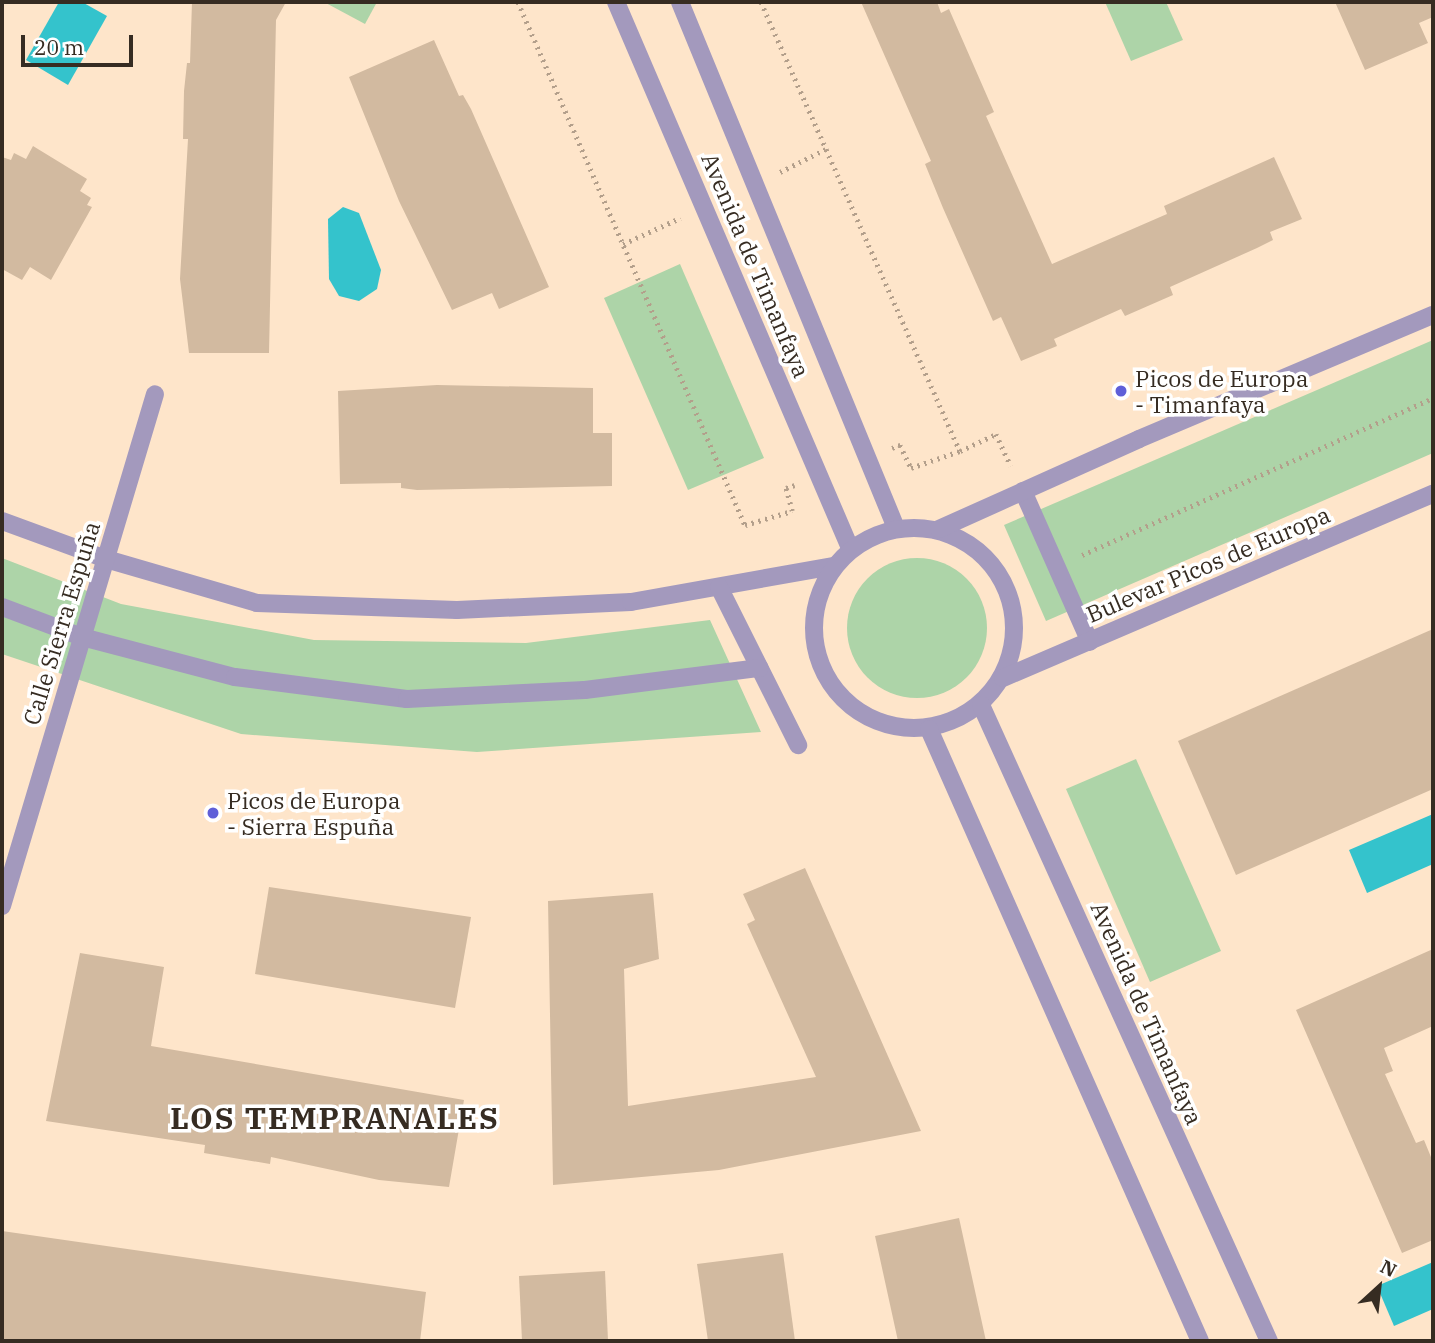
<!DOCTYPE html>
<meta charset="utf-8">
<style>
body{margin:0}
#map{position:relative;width:1435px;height:1343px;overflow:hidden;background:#fee5ca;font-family:"IBM Plex Serif",serif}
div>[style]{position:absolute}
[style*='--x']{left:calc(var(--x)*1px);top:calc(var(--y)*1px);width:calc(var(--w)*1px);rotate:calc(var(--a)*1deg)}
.green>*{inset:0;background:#add4a8}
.round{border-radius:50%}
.water>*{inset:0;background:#34c3cc}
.building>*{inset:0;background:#d2baa0}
.path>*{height:4.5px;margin-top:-2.25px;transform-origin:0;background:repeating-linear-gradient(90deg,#b39f8b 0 2px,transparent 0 7px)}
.street>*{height:18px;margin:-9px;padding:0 9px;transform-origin:9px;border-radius:9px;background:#a399bd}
.street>.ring{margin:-9px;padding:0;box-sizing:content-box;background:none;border:18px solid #a399bd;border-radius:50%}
.dots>*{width:19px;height:19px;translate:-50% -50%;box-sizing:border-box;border:4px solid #fff;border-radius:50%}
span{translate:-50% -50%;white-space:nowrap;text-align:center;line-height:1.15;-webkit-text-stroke:7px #fff;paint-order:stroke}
.street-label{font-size:23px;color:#362c22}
.poi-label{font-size:23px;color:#362c22}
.left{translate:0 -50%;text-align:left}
.district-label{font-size:30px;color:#362c22;font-weight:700;letter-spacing:2px}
.frame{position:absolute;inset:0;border:4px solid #362c22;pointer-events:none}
.north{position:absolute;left:1344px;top:1252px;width:70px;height:70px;-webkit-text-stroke:5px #fff;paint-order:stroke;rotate:27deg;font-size:19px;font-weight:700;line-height:28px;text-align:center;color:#362c22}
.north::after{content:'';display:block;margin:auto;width:24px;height:32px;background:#362c22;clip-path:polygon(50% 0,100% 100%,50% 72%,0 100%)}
.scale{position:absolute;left:21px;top:35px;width:112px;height:32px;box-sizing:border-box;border:4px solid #362c22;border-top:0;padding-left:9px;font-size:21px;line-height:24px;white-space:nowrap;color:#362c22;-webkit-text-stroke:5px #fff;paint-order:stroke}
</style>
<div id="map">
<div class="green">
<div style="clip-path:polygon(324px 2px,377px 2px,365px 24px)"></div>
<div style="clip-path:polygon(1105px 2px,1166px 2px,1183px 40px,1131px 61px)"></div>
<div style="clip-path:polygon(680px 264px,764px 458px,688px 490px,604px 298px)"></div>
<div style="clip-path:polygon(1433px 340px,1433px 453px,1046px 621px,1004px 525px)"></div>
<div style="clip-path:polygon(2px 558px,121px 604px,314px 640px,526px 643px,710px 620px,761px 732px,477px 752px,241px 734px,2px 654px)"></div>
<div class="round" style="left:847px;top:558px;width:140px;height:140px"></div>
<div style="clip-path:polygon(1136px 759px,1221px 951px,1150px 982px,1066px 789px)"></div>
</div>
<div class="water">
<div style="clip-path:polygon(59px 2px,82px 2px,107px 16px,68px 85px,26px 60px)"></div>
<div style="clip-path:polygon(343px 207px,359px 213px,381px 270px,377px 289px,359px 301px,339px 296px,329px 279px,328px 219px)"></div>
<div style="clip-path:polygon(1433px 814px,1433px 864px,1367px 893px,1349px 850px)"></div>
<div style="clip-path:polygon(1433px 1262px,1433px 1309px,1394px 1326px,1377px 1286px)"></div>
</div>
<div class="building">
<div style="clip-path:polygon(192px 2px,286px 2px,276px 20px,269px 353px,189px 353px,180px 279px,188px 139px,183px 139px,184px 91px,187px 63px,190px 63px)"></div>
<div style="clip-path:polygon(861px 2px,937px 2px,941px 13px,949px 9px,994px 112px,986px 116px,1052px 264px,1167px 214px,1164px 206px,1274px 157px,1302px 219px,1270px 232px,1273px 240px,1257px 248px,1170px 287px,1173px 295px,1125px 316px,1121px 309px,1054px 339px,1057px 346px,1021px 361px,1001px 317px,993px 321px,943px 208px,925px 164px,931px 161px)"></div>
<div style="clip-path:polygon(1335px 2px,1433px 2px,1433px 17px,1419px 23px,1428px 43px,1365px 70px)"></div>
<div style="clip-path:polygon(434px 40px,459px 96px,463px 95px,471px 109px,549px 287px,499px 309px,492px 293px,452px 310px,399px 201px,349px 77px)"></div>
<div style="clip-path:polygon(33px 146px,87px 179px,80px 191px,91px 198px,87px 205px,92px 207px,51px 280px,30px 267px,22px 280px,2px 269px,2px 157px,11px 160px,14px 153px,26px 159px)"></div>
<div style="clip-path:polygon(437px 385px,593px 388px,593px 433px,612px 433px,612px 486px,417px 490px,401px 488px,401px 483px,340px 484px,338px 391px)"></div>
<div style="clip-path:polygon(1433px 629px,1433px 789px,1236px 875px,1178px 741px)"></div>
<div style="clip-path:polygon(805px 868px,921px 1131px,719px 1170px,553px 1185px,548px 901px,653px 893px,659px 959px,624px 969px,628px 1106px,816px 1077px,747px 924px,755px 920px,743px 894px)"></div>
<div style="clip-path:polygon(269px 887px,471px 917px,455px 1008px,255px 974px)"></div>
<div style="clip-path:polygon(1433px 949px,1433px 1026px,1384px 1048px,1393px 1071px,1385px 1074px,1416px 1143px,1424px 1140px,1433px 1162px,1433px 1240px,1402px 1253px,1296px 1010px)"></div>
<div style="clip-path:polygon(80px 953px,164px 967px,151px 1046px,464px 1100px,449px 1187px,379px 1180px,271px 1157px,270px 1164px,204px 1153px,205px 1145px,46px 1121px)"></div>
<div style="clip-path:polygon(959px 1218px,986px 1341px,898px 1341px,875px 1236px)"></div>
<div style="clip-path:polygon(2px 1231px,426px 1292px,420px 1341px,2px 1341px)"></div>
<div style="clip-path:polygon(783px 1253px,795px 1341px,708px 1341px,697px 1264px)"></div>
<div style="clip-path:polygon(605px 1271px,608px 1341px,522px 1341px,519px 1276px)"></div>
</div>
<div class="path">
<div style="--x:518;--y:2;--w:570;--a:66.54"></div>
<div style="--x:745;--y:525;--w:49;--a:-16.6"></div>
<div style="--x:792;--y:511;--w:24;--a:-105"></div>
<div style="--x:786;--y:488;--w:9;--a:-18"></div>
<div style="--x:761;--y:2;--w:491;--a:66.1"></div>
<div style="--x:960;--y:451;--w:40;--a:-25"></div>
<div style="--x:996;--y:434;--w:35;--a:65"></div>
<div style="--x:780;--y:172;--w:51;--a:-26.6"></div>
<div style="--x:623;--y:244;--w:63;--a:-24.5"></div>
<div style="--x:892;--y:448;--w:9;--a:-21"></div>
<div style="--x:900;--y:445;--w:25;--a:64"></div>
<div style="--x:911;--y:468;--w:52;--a:-19.1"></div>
<div style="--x:1082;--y:555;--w:385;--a:-24.1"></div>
</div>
<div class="street">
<div style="--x:616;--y:2;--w:594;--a:66.8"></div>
<div style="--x:680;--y:2;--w:569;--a:67.67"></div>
<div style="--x:1023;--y:491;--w:165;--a:66.1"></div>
<div style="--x:2;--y:521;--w:111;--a:20.1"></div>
<div style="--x:106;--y:559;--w:157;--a:16.2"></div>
<div style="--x:257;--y:603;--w:200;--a:2"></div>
<div style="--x:457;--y:610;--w:174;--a:-2.6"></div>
<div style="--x:631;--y:602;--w:205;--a:-10.1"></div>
<div class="ring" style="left:814px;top:528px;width:182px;height:182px"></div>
<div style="--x:939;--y:529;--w:219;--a:-24.2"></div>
<div style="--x:1139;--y:439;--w:319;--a:-22.9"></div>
<div style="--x:719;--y:587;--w:177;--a:63.4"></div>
<div style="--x:2;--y:607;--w:85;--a:20.6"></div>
<div style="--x:82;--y:637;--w:158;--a:14.7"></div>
<div style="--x:235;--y:677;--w:173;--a:7.3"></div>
<div style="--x:407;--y:699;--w:178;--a:-2.9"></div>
<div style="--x:585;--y:690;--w:176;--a:-7.2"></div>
<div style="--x:1003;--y:678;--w:468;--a:-23.2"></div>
<div style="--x:981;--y:705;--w:698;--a:65.64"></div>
<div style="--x:929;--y:729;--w:669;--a:66.12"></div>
<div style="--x:2;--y:906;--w:534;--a:-73.36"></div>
</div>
<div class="dots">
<div style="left:1121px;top:391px;background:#5f5fd8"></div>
<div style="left:213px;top:813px;background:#5f5fd8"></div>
</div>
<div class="street-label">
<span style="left:756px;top:265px;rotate:67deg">Avenida de Timanfaya</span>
<span style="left:1208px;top:564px;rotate:-23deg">Bulevar Picos de Europa</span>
<span style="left:61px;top:623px;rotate:-73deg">Calle Sierra Espuña</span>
<span style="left:1147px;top:1013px;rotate:66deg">Avenida de Timanfaya</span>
</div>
<div class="poi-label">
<span class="left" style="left:1135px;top:391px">Picos de Europa<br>- Timanfaya</span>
<span class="left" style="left:227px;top:813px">Picos de Europa<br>- Sierra Espuña</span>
</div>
<div class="district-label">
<span style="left:335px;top:1118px">LOS TEMPRANALES</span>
</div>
<div class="frame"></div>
<div class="north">N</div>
<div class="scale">20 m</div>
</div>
